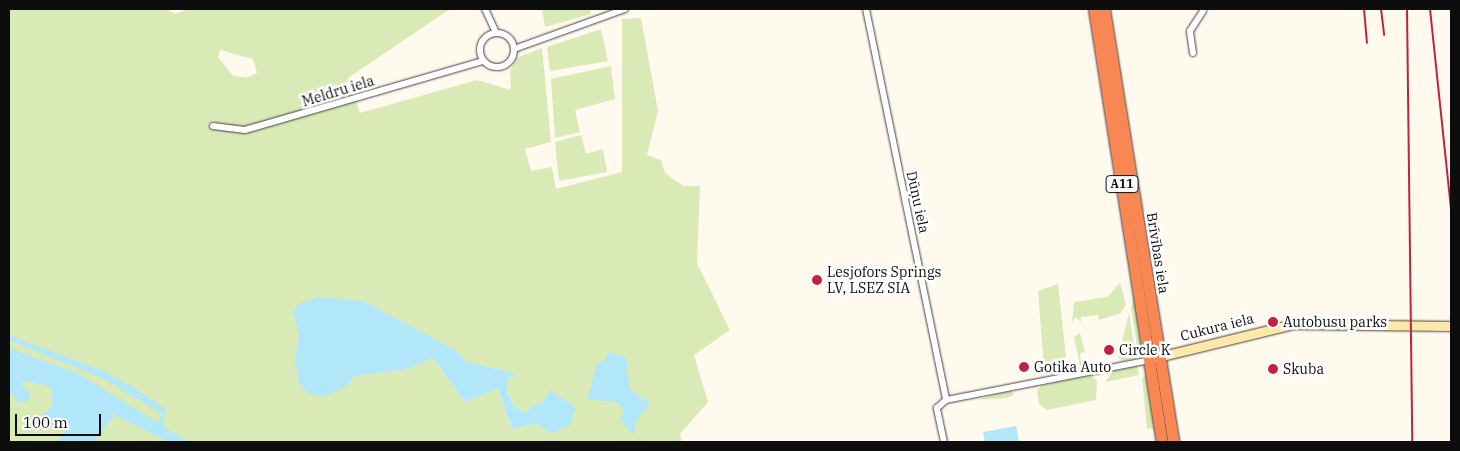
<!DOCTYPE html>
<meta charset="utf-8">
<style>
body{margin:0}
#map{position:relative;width:1460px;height:451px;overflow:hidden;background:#fff9ee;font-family:"IBM Plex Serif",serif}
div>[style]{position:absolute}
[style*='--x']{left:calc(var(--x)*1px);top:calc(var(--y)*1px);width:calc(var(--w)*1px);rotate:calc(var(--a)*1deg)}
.green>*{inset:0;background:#d9eab6}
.water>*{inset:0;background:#b1e7f8}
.roads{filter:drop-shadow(0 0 1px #404040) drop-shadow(0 0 1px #404040)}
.street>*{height:6px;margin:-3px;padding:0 3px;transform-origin:3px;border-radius:3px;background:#fff}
.street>.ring{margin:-3px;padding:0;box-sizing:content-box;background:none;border:6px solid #fff;border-radius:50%}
.secondary>*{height:9px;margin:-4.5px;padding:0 4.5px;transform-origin:4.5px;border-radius:4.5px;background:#ffe9a9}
.highway>*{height:11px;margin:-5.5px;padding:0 5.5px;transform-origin:5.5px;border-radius:5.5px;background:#f88753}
.rail>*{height:2px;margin:-1px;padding:0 1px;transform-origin:1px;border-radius:1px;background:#c12240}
.dots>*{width:14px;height:14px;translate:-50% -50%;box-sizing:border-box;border:2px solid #fff;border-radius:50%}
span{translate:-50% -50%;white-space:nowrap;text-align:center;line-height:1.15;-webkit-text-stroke:5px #fff;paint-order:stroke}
.shield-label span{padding:1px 4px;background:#fff;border:1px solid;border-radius:4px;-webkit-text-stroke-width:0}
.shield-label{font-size:12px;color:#0d0d0d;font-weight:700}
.street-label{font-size:14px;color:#0d0d0d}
.poi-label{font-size:14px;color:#0d0d0d}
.left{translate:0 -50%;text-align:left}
.frame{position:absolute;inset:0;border:10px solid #0d0d0d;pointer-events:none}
.scale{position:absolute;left:15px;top:414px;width:86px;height:22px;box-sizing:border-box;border:2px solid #0d0d0d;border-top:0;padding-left:6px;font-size:15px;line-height:18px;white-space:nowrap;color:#0d0d0d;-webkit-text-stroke:4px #fff;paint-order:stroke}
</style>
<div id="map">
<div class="green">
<div style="clip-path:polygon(evenodd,9px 9px,166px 9px,176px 14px,188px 9px,450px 9px,348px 78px,360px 113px,477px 80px,511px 90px,510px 71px,517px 58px,542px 48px,551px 142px,525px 149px,531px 171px,552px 167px,556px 189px,622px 172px,622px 19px,641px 18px,658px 111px,647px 155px,661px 160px,665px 173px,683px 186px,700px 186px,697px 263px,730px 330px,694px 355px,708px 402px,680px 434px,682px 442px,9px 442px,9px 9px,220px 50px,253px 59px,257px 73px,246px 78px,232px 75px,218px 57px,220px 50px,9px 9px,364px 301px,457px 351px,466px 362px,516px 374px,508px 379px,507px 392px,515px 407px,527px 413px,531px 406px,542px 403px,550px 390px,553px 433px,534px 424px,512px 429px,498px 388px,465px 402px,433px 358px,406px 369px,353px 377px,346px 387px,295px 360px,299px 334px,364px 301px)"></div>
<div style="clip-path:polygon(542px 9px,590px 9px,591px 14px,545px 27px)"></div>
<div style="clip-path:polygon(601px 29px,608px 61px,550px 71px,547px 47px)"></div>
<div style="clip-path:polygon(611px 66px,615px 99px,575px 110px,580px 132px,555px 138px,551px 79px)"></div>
<div style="clip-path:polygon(581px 135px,586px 154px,603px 149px,607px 172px,559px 181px,555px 142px)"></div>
<div style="clip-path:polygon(1120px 283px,1126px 304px,1121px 313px,1099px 320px,1098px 315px,1081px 317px,1081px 322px,1075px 317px,1072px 323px,1074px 302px,1107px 297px)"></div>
<div style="clip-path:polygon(1058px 284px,1067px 366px,1062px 373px,1051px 375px,1044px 367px,1038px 291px)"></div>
<div style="clip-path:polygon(1134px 296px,1144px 355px,1139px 358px,1131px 308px)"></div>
<div style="clip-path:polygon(1129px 313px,1136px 359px,1122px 361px,1118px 357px)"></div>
<div style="clip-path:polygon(1080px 333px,1085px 352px,1080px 353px,1081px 362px,1086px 367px,1081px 370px,1074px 337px)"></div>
<div style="clip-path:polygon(1137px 366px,1139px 375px,1105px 382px,1114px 370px)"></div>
<div style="clip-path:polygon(1090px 375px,1097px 381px,1096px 400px,1047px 410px,1039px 404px,1037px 391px,1042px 385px)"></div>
<div style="clip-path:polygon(1148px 376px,1154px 428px,1147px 429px,1142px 378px)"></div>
<div style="clip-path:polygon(1011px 390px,1014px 395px,1007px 398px,977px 400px)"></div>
</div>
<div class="water">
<div style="clip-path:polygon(317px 297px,364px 301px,457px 351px,466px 362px,517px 374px,508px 379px,507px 392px,515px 407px,527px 413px,531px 406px,542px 403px,550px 390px,575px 407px,571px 424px,553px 433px,534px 424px,512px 429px,498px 388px,465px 402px,433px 358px,406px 369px,353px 377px,346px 387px,324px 396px,307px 393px,299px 383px,295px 360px,299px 334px,293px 312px,298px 305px)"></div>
<div style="clip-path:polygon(9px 335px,106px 372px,136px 389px,166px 410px,162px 426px,190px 442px,169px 442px,107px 411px,114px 417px,93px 442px,58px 442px,69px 423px,45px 426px,33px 422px,52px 407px,52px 387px,24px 381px,21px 384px,30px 393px,29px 400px,18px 403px,9px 391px,9px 348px,79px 374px,158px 423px,162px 414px,104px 379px,9px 340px)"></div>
<div style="clip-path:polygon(608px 352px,626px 357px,630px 390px,650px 403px,636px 421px,633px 435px,620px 419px,624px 411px,618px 403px,588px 399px,597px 363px,605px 361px)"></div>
<div style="clip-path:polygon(1016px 426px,1019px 442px,985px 442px,983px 432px)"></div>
</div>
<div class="roads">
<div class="street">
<div style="--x:485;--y:9;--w:26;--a:65"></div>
<div style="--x:866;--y:9;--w:399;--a:78.4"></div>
<div class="ring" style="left:480px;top:33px;width:28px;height:28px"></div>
<div style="--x:514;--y:49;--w:118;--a:-19.8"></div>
<div style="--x:1193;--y:53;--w:22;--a:-98"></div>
<div style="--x:1190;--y:31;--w:24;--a:-57"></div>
<div style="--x:213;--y:126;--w:32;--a:7"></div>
<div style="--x:245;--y:130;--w:248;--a:-16.2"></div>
<div style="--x:944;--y:442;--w:35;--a:-102"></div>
<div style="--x:937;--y:408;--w:12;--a:-42"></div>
<div style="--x:946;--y:400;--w:207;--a:-11.1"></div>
</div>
<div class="secondary">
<div style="--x:1154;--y:358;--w:144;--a:-13.7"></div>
<div style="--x:1294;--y:324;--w:157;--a:0.7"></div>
</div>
<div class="highway">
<div style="--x:1094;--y:9;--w:438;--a:81.1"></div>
<div style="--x:1104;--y:9;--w:438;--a:80.9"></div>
</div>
</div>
<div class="rail">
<div style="--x:1364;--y:9;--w:34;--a:85"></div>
<div style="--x:1381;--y:9;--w:26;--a:83"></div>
<div style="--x:1407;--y:9;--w:433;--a:89.3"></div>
<div style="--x:1430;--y:9;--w:202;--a:84"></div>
</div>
<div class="dots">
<div style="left:817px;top:280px;background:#c12240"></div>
<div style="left:1273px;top:322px;background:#c12240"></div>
<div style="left:1109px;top:350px;background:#c12240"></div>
<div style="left:1024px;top:367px;background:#c12240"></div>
<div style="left:1273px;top:369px;background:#c12240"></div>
</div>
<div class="shield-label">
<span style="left:1122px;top:184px">A11</span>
</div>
<div class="street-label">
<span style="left:338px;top:91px;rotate:-17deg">Meldru iela</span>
<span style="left:918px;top:202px;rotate:78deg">Dūņu iela</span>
<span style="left:1158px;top:253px;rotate:81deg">Brīvības iela</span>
<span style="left:1217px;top:327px;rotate:-14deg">Cukura iela</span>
</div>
<div class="poi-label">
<span class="left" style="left:827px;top:280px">Lesjofors Springs<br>LV, LSEZ SIA</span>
<span class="left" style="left:1283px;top:322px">Autobusu parks</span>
<span class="left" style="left:1119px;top:350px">Circle K</span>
<span class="left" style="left:1034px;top:367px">Gotika Auto</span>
<span class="left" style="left:1283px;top:369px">Skuba</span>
</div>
<div class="frame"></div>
<div class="scale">100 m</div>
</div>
